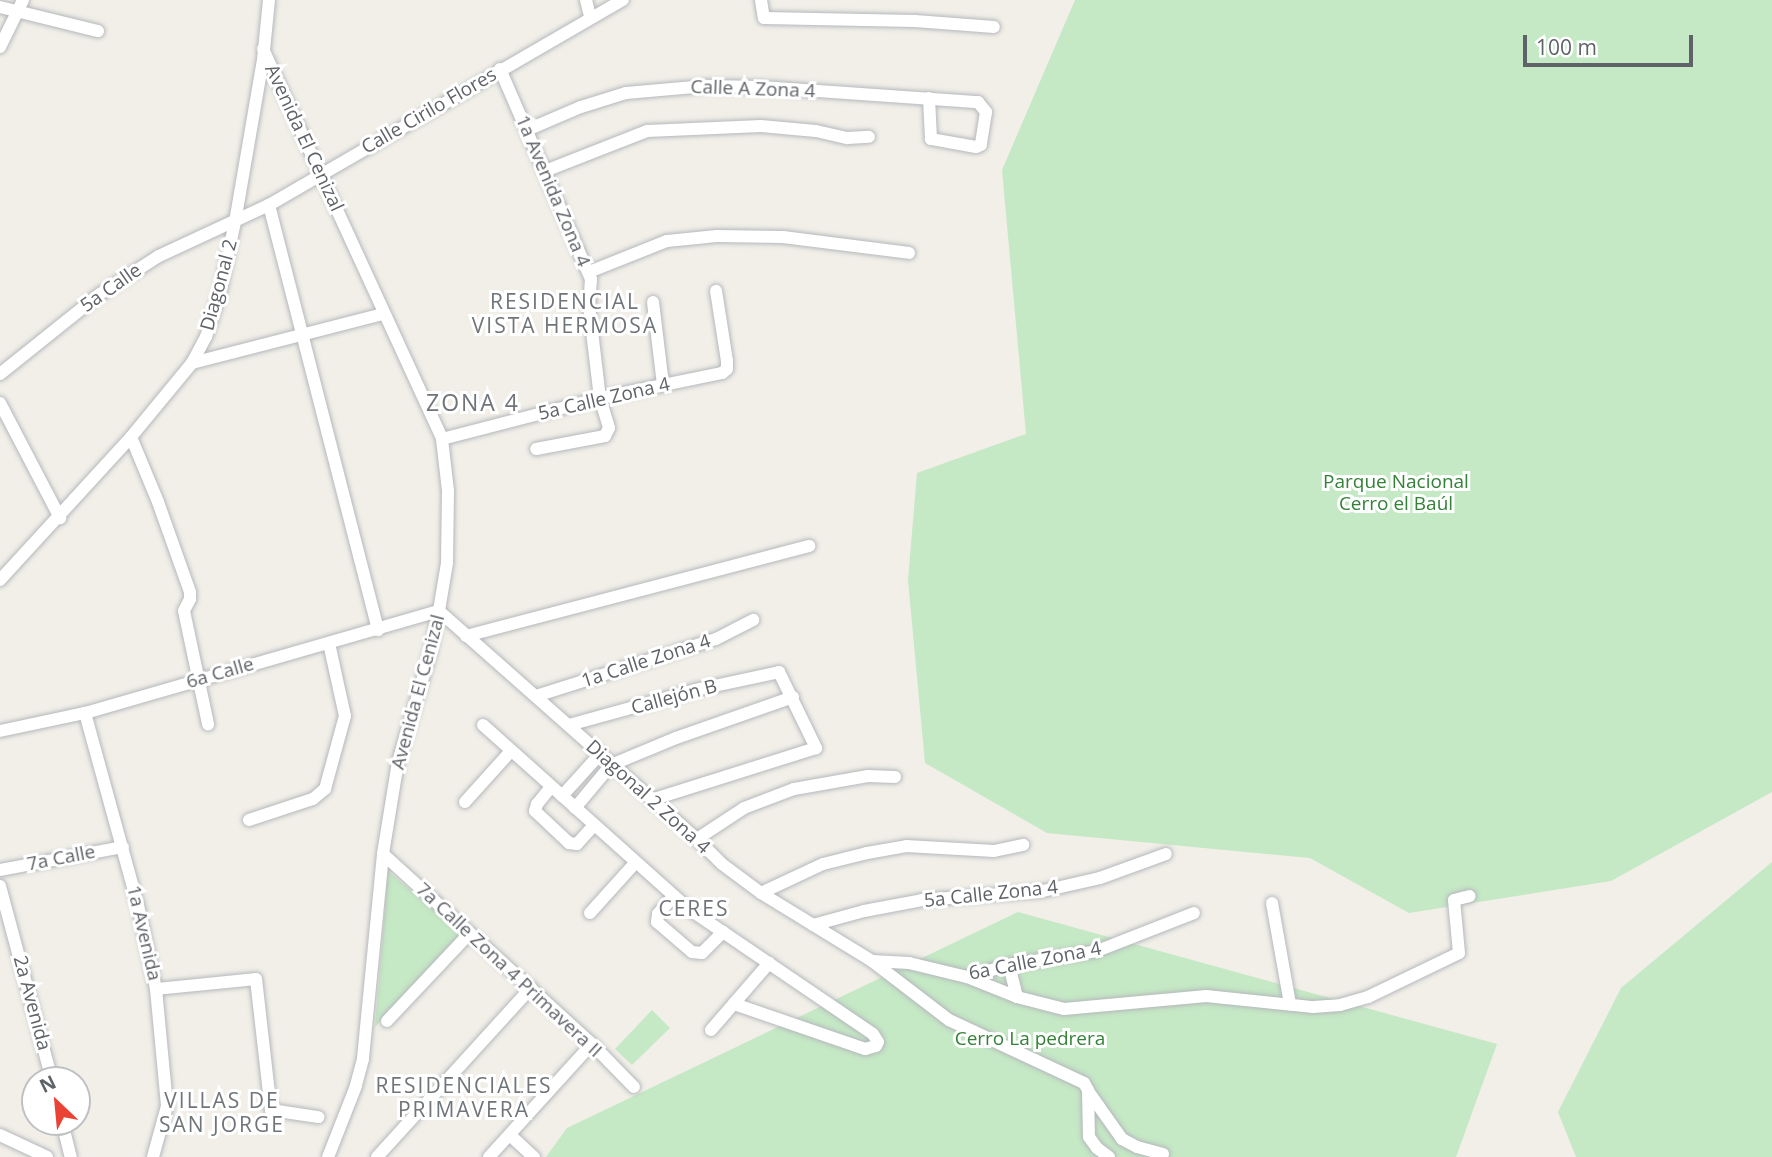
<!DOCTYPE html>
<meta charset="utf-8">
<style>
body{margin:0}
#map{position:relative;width:1772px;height:1157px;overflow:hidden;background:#f1efe8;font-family:"Open Sans",sans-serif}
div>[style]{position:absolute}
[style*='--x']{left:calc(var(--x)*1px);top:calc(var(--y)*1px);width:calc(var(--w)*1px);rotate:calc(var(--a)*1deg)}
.green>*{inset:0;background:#c5e8c5}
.roads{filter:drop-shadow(0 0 2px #b5b8bc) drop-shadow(0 0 2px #b5b8bc)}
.minor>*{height:12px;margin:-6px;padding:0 6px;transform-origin:6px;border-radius:6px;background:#fff}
span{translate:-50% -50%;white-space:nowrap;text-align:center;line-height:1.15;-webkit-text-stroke:6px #fff;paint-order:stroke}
.street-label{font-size:19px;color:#5f6368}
.park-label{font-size:19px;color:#348238}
.neighbourhood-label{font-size:21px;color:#70757a;letter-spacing:2px}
.quarter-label{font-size:23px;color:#70757a;letter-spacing:2px}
.north{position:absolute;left:21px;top:1066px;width:70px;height:70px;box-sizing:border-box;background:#fff;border:2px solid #bfc1c3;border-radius:50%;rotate:334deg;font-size:19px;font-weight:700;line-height:28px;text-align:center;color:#5f6368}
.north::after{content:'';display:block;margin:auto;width:24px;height:32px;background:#ea4335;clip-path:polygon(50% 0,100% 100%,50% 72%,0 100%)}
.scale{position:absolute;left:1523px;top:35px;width:170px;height:32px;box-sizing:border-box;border:4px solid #5f6368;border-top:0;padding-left:9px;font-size:21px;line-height:24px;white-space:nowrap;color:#5f6368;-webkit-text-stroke:5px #fff;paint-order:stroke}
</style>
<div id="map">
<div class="green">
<div style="clip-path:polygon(1075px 0,1772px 0,1772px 792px,1611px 881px,1409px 913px,1310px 858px,1047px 833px,925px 763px,908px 580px,917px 473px,1026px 434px,1002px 170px)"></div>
<div style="clip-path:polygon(1772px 862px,1772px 1157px,1576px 1157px,1558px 1112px,1621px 988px)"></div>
<div style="clip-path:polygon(388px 871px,461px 933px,375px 1027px)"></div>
<div style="clip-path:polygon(1018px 912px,1497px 1044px,1456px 1157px,546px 1157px,567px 1128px)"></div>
<div style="clip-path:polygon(652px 1010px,670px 1028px,632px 1065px,615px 1049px)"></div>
</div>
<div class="roads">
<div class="minor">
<div style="--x:586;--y:0;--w:16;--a:76"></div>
<div style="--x:761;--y:0;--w:18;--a:81"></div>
<div style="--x:764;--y:18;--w:151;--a:1.1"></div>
<div style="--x:915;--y:21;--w:79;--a:4.3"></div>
<div style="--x:0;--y:7;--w:101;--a:13.8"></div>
<div style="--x:0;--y:47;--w:52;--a:-63.9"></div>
<div style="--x:263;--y:49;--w:429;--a:65.3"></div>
<div style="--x:442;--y:439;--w:52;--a:83.4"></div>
<div style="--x:448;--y:491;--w:72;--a:90.8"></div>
<div style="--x:447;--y:563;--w:49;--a:99.5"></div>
<div style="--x:439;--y:611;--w:44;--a:101.8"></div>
<div style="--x:430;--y:654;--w:113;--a:106.5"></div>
<div style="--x:398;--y:762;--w:93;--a:99.3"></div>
<div style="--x:383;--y:854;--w:206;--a:95.6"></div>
<div style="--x:363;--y:1059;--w:28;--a:105"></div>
<div style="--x:356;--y:1086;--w:76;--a:111.5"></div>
<div style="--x:500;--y:69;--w:229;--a:66.6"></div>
<div style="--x:591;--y:279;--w:27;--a:94"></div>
<div style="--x:589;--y:306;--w:93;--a:83.2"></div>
<div style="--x:600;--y:398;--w:31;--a:73"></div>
<div style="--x:609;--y:428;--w:9;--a:117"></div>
<div style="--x:605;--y:436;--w:70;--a:169.3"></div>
<div style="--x:527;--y:130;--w:59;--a:-23.1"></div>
<div style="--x:581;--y:107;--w:47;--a:-17.3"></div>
<div style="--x:626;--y:93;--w:80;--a:-5"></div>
<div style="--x:706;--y:86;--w:55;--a:1"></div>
<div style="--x:761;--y:87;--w:218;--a:4"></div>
<div style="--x:978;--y:102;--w:13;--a:51"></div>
<div style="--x:986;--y:112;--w:33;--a:99"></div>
<div style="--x:981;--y:145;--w:5;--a:158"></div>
<div style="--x:976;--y:147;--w:46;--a:-169.9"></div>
<div style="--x:931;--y:139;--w:41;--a:-92.8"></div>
<div style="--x:545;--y:171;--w:110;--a:-21.4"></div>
<div style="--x:647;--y:131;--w:114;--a:-2.5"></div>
<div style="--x:761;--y:126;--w:55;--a:5.2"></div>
<div style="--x:816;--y:131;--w:32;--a:13"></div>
<div style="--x:847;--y:138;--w:22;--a:-3"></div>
<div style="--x:269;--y:205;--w:439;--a:75.6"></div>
<div style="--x:589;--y:272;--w:84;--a:-21.7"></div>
<div style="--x:667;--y:241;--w:50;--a:-5.7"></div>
<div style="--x:717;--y:236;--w:66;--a:0.9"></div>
<div style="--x:783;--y:237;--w:127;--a:7.2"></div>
<div style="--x:653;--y:302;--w:84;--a:83.1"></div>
<div style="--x:192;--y:363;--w:197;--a:-14.4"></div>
<div style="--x:0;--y:374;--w:128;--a:-38.7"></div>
<div style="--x:100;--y:294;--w:70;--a:-32.8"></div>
<div style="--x:159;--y:256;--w:121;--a:-24.9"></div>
<div style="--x:269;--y:205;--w:409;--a:-30.1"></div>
<div style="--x:0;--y:403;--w:130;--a:62.4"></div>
<div style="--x:131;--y:437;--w:70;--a:67.4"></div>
<div style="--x:158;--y:502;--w:96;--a:70.4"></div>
<div style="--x:190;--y:592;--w:7;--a:90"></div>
<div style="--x:190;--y:599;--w:13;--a:117"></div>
<div style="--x:184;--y:611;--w:116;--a:78"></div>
<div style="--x:442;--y:439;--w:163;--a:-14.5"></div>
<div style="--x:600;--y:398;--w:125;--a:-11.6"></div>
<div style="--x:722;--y:373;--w:6;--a:-39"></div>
<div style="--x:727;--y:369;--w:8;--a:-90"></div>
<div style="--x:727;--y:361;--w:71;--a:-98.9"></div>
<div style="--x:0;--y:580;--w:194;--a:-47.5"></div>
<div style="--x:131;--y:437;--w:96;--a:-50.5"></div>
<div style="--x:192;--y:363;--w:30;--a:-62"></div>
<div style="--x:206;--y:337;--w:46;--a:-72.3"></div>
<div style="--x:220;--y:293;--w:73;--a:-78.1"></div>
<div style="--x:235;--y:222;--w:164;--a:-80.2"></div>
<div style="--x:263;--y:60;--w:60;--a:-84.3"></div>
<div style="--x:466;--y:636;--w:355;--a:-14.7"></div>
<div style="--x:536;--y:696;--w:189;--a:-17.6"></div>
<div style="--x:716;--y:639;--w:42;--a:-27.2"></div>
<div style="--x:85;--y:713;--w:199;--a:74.6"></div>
<div style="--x:138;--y:905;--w:86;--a:77.9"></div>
<div style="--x:156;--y:989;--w:118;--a:84.6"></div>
<div style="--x:167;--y:1106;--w:53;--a:105.4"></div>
<div style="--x:483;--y:725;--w:276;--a:41.8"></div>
<div style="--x:689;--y:909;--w:222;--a:34.2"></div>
<div style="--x:873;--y:1034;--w:9;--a:58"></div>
<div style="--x:878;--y:1042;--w:4;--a:117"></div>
<div style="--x:876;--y:1046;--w:11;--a:165"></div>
<div style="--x:865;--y:1049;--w:139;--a:-161"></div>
<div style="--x:569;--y:725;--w:136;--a:-15.4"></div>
<div style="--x:700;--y:689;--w:81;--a:-12.1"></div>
<div style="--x:779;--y:672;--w:85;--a:64"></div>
<div style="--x:816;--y:748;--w:173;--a:162.5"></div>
<div style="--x:0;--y:731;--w:87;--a:-12"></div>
<div style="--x:85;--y:713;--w:368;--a:-16.1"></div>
<div style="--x:439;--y:611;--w:344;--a:41.5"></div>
<div style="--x:697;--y:839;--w:35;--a:45"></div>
<div style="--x:722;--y:864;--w:49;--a:36.6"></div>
<div style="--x:761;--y:893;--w:130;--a:31.5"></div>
<div style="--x:872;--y:961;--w:97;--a:37.5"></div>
<div style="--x:949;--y:1020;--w:149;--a:25"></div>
<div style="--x:1084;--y:1083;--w:8;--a:60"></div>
<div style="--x:1088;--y:1090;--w:47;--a:88.8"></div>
<div style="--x:1089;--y:1137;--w:14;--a:54"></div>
<div style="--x:1097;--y:1148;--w:15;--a:37"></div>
<div style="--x:551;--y:787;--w:22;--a:129"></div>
<div style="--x:537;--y:804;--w:7;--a:106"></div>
<div style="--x:535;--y:811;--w:47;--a:43.3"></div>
<div style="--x:569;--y:843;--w:8;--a:7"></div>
<div style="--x:577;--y:844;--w:25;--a:-48"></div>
<div style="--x:562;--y:796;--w:57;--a:-47.9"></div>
<div style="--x:465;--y:802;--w:67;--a:-48"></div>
<div style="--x:575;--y:808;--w:56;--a:-50.1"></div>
<div style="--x:611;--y:765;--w:70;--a:-22.6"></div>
<div style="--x:676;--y:738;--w:124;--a:-19.3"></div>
<div style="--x:249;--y:820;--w:67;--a:-18.2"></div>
<div style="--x:313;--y:799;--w:16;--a:-40"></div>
<div style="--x:325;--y:789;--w:76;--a:-74.7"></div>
<div style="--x:345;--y:716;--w:75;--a:-102.4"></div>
<div style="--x:697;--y:839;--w:56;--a:-33.4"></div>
<div style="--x:744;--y:808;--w:53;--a:-20.8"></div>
<div style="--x:794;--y:789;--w:75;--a:-10"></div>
<div style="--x:868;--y:776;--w:27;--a:2"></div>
<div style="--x:383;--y:854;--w:282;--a:42.3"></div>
<div style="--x:592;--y:1044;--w:60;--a:45.7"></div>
<div style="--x:0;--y:870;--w:125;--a:-10.6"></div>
<div style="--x:0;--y:886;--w:201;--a:75"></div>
<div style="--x:761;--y:893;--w:68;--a:-25.1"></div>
<div style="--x:823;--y:864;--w:45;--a:-14"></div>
<div style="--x:867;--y:853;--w:40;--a:-10"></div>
<div style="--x:906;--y:846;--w:88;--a:3.3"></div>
<div style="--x:994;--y:851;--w:30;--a:-12"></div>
<div style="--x:674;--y:896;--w:24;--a:132"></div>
<div style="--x:658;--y:914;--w:8;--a:97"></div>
<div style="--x:657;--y:922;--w:46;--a:40.6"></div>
<div style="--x:692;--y:952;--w:10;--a:6"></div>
<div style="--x:702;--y:953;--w:30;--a:-45"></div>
<div style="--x:1272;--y:903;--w:103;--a:79.9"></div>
<div style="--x:590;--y:913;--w:67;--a:-48"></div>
<div style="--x:813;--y:925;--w:53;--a:-15.4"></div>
<div style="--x:864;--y:911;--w:59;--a:-10.7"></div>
<div style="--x:922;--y:900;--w:121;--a:-4.3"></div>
<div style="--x:1043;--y:891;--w:58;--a:-12.8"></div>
<div style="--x:1100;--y:878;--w:70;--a:-20"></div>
<div style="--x:872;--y:961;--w:37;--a:3"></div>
<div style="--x:909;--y:963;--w:60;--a:13.6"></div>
<div style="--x:967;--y:977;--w:44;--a:-15.9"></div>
<div style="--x:1009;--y:965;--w:89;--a:-9"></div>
<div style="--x:1097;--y:951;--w:104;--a:-21.4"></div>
<div style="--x:1009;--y:965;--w:33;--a:76"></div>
<div style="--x:967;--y:977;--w:54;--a:21.8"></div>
<div style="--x:1017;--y:997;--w:49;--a:14.3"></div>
<div style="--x:1064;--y:1009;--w:143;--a:-5.2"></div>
<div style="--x:1206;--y:996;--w:108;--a:5.9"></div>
<div style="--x:1313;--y:1007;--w:27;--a:-4"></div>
<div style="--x:1340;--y:1005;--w:29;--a:-16"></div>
<div style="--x:1368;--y:997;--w:101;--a:-25.8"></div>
<div style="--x:1459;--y:953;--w:53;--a:-95.4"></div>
<div style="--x:1454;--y:900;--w:16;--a:-14"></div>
<div style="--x:156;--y:989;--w:100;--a:-5.7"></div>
<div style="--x:256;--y:979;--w:132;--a:83.5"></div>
<div style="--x:271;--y:1110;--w:48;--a:8.5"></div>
<div style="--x:387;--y:1021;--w:121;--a:-46.7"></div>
<div style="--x:711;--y:1030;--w:89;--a:-49.1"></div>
<div style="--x:1088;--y:1091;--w:59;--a:54.7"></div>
<div style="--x:1122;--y:1139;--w:17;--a:28"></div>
<div style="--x:1137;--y:1147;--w:27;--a:15"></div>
<div style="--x:62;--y:1122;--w:36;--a:76"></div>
<div style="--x:0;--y:1135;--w:52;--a:25.1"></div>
<div style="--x:510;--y:1135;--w:33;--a:43"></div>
<div style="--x:377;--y:1157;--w:229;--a:-47.7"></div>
<div style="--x:489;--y:1157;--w:153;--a:-47.7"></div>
</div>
</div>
<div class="street-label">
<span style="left:753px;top:89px;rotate:2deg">Calle A Zona 4</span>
<span style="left:429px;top:111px;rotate:-30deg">Calle Cirilo Flores</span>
<span style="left:304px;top:138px;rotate:65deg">Avenida El Cenizal</span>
<span style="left:553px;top:191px;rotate:67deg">1a Avenida Zona 4</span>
<span style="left:219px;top:285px;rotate:-75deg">Diagonal 2</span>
<span style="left:111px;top:288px;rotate:-35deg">5a Calle</span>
<span style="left:604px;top:399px;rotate:-13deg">5a Calle Zona 4</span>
<span style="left:646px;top:661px;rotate:-18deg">1a Calle Zona 4</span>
<span style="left:220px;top:673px;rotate:-16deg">6a Calle</span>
<span style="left:418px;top:692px;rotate:-75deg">Avenida El Cenizal</span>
<span style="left:674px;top:697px;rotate:-15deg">Callejón B</span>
<span style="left:648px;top:797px;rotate:42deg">Diagonal 2 Zona 4</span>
<span style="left:61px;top:858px;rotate:-11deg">7a Calle</span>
<span style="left:991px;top:894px;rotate:-6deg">5a Calle Zona 4</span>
<span style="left:144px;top:933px;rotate:77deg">1a Avenida</span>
<span style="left:1035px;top:961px;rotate:-11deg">6a Calle Zona 4</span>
<span style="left:509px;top:970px;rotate:43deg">7a Calle Zona 4 Primavera II</span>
<span style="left:32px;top:1003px;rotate:75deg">2a Avenida</span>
</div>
<div class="park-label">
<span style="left:1396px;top:493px">Parque Nacional<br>Cerro el Baúl</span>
<span style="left:1030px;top:1039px">Cerro La pedrera</span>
</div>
<div class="neighbourhood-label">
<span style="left:565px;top:313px">RESIDENCIAL<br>VISTA HERMOSA</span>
<span style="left:694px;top:908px">CERES</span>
<span style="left:464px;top:1097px">RESIDENCIALES<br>PRIMAVERA</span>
<span style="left:222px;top:1112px">VILLAS DE<br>SAN JORGE</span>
</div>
<div class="quarter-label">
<span style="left:473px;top:402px">ZONA 4</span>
</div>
<div class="north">N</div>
<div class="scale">100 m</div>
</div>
